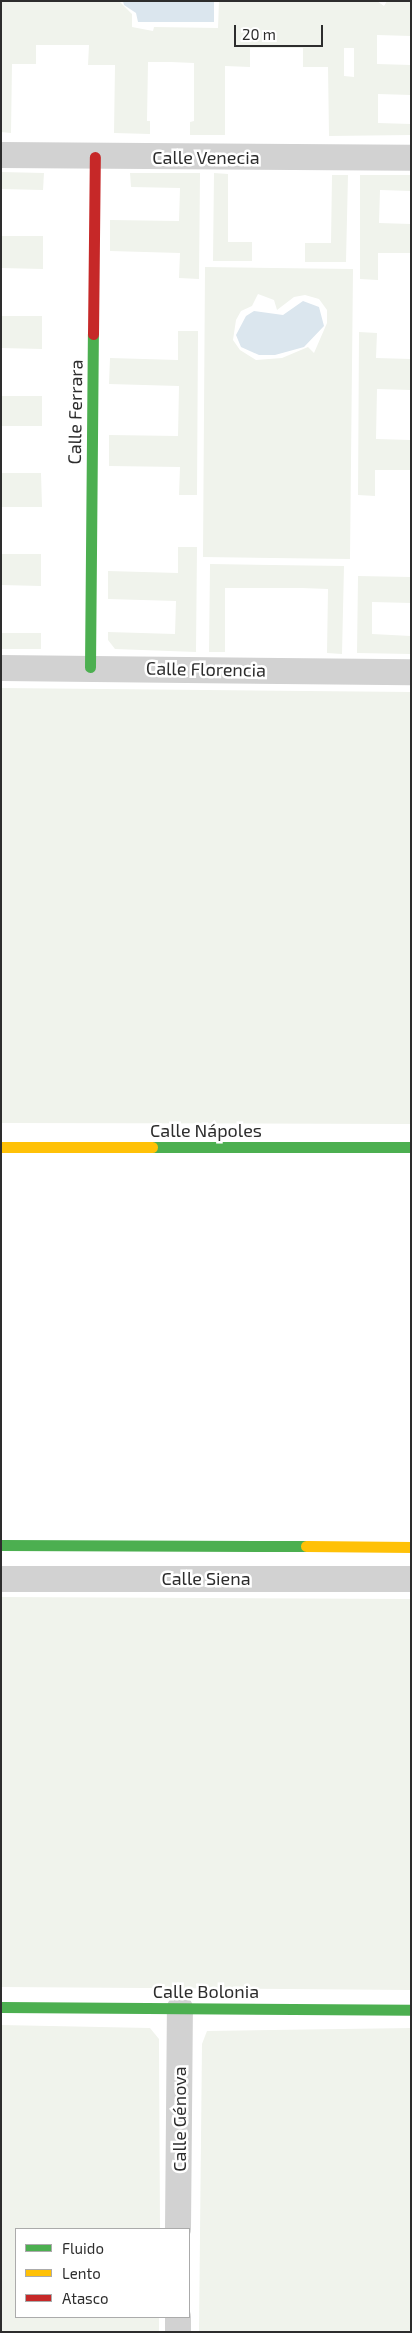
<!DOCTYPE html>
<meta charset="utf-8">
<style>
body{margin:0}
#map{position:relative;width:412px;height:2333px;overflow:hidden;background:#fff;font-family:"Exo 2",sans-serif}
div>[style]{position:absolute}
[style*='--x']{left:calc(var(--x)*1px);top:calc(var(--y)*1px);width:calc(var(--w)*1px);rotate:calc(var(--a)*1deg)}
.green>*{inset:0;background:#f0f3ec}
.water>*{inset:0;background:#dbe6ee}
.street>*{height:26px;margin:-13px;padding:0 13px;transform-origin:13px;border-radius:13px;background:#d2d2d2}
.fast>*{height:11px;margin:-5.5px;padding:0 5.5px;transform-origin:5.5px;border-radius:5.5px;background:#4caf50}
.slow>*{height:11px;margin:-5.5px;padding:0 5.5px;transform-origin:5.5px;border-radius:5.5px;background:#ffc107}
.jam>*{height:11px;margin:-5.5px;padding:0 5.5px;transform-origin:5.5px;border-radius:5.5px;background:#c62828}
span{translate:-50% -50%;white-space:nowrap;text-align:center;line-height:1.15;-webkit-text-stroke:5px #fff;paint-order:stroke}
.street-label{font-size:18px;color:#2d2d2d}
.frame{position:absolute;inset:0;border:2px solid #2d2d2d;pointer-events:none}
.legend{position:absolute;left:15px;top:2228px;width:175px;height:90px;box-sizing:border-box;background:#fff;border:1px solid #ababab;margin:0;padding:6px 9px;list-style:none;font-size:15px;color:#2d2d2d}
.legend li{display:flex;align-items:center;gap:10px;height:25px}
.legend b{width:25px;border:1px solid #ababab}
.scale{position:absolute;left:234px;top:25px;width:89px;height:22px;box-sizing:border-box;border:2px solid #2d2d2d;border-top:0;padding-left:6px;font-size:15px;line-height:18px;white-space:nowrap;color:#2d2d2d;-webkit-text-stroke:4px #fff;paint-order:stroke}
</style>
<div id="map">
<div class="green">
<div style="clip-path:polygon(evenodd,1px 1px,119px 1px,132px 14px,132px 27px,153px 31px,154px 27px,218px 28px,219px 1px,377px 1px,384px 6px,387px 1px,411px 1px,411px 36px,377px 35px,377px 64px,411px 65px,411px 95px,378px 94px,378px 123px,411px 124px,411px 135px,329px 136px,328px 67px,303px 67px,303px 48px,250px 48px,250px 67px,225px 66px,225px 135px,190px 135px,190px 122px,194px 121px,194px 63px,171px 62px,148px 62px,147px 121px,150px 121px,150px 134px,114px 133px,115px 65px,88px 65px,89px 45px,36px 45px,36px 64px,12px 64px,11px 133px,1px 132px,1px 1px,344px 48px,354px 48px,354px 77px,344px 76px,344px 48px)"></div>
<div style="clip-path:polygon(1px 172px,44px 173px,43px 190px,1px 189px)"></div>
<div style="clip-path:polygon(130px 173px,200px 173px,199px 279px,179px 278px,180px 253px,110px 251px,110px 220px,179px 221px,180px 188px,131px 187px)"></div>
<div style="clip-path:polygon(214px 173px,228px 174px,228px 242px,252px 242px,252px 261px,213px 261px)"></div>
<div style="clip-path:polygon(332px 175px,348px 175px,346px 262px,305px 262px,305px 243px,331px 243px)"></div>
<div style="clip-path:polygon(360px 175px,411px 175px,411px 191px,380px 190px,379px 223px,411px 224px,411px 253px,378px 253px,378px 280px,360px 279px)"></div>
<div style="clip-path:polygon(1px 236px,43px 236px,43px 269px,1px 268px)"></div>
<div style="clip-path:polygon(evenodd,205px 267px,353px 269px,350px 559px,203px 557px,205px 267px,258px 294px,274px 300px,277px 310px,294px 297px,305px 295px,319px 299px,327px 310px,327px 323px,314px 353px,308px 347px,282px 358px,256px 360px,240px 350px,233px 340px,236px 320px,241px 311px,252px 306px,258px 294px)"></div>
<div style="clip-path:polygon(1px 316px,42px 316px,42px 349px,1px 348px)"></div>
<div style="clip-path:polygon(178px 331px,198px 331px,197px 495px,179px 495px,180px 467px,109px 466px,109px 435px,178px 436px,179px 386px,109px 384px,110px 358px,178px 360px)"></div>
<div style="clip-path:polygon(359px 332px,377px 333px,376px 358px,411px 359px,411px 390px,377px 389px,376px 439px,411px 440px,411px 470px,375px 470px,375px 496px,358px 495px)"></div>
<div style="clip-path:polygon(1px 396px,42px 396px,42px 426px,1px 426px)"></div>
<div style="clip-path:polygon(1px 473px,41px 473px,42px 507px,1px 507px)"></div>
<div style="clip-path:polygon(178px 547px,197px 547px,196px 652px,115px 649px,108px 640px,108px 632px,175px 634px,176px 601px,108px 599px,108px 571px,178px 573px)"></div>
<div style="clip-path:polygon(1px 554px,41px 554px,41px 586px,1px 585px)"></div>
<div style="clip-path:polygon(210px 564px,344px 566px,342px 654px,327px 653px,328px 589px,302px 588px,225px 588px,225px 652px,209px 652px)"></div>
<div style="clip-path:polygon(358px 576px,411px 577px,411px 603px,372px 602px,372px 634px,411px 636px,411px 654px,357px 653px)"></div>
<div style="clip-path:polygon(1px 633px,41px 633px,41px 649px,1px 649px)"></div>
<div style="clip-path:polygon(1px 688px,411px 692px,411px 1124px,1px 1123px)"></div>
<div style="clip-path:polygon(1px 1597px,411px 1599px,411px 1990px,1px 1987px)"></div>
<div style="clip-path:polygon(1px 2025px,150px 2028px,159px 2039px,160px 2229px,16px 2229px,16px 2317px,159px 2317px,159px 2332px,1px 2332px)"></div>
<div style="clip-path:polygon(411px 2028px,411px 2332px,199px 2332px,202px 2044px,207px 2031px)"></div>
</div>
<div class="water">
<div style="clip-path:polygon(123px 1px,214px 1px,214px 22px,138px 22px,136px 13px,124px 5px)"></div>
<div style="clip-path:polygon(303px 301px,319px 307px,324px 326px,304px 347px,275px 355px,259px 355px,241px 347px,236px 335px,246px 316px,254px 311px,283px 315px)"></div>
</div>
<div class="street">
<div style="--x:1;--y:155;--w:410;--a:0.4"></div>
<div style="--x:1;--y:668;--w:410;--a:0.6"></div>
<div style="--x:1;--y:1579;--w:410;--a:0"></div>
<div style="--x:178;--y:2229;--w:221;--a:-89.5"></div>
<div style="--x:178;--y:2332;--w:15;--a:-90"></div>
</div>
<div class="fast">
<div style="--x:90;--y:667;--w:333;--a:-89.5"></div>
<div style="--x:152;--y:1147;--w:259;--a:0"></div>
<div style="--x:1;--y:1545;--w:305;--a:0.2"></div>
<div style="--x:1;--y:2007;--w:410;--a:0.4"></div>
</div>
<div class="slow">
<div style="--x:1;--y:1147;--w:151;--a:0"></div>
<div style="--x:306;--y:1546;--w:105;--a:0.5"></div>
</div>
<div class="jam">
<div style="--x:93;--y:334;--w:177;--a:-89.4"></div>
</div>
<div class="street-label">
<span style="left:206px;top:157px">Calle Venecia</span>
<span style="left:75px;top:412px;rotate:-89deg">Calle Ferrara</span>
<span style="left:206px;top:669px;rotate:1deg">Calle Florencia</span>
<span style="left:206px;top:1130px">Calle Nápoles</span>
<span style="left:206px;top:1578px">Calle Siena</span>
<span style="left:206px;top:1991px">Calle Bolonia</span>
<span style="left:179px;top:2119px;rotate:-90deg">Calle Génova</span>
</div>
<div class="frame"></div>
<ul class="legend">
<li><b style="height:6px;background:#4caf50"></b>Fluido</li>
<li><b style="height:6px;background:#ffc107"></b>Lento</li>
<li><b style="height:6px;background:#c62828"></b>Atasco</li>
</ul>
<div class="scale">20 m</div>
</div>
